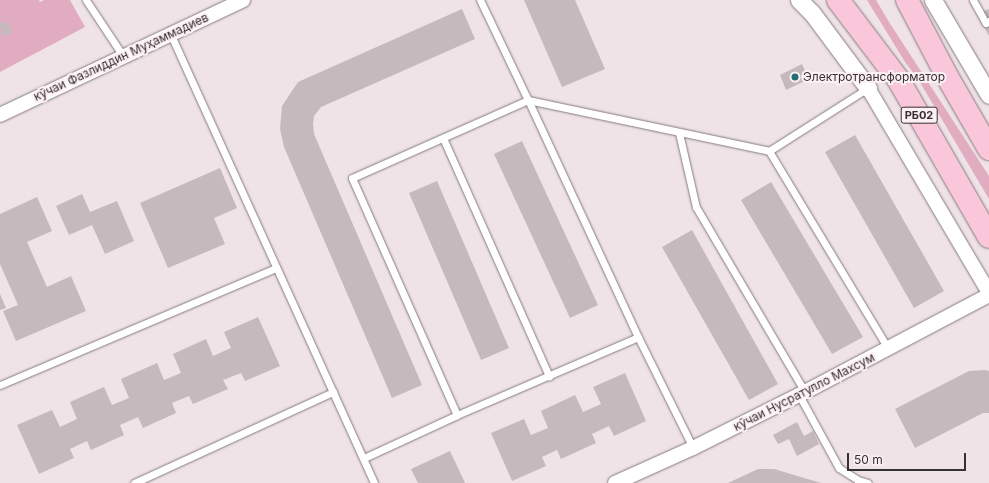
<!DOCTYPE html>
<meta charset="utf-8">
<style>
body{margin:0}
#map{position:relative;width:989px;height:483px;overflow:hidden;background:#efe3e7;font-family:Inter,sans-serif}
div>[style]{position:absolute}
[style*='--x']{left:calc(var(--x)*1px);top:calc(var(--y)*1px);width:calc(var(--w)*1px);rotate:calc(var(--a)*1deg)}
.green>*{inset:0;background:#e1acc0}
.building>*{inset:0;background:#c5b9bd}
.roads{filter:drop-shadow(0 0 1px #857a7e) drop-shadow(0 0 1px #857a7e)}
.service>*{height:7px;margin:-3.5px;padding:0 3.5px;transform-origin:3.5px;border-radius:3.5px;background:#fff}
.minor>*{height:14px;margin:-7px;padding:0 7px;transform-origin:7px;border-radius:7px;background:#fff}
.tertiary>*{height:17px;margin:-8.5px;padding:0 8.5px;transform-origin:8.5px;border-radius:8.5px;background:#fff}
.trunk>*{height:22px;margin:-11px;padding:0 11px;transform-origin:11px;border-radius:11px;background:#fac6da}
.dots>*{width:11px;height:11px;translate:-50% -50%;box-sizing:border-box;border:2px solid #fcf0f4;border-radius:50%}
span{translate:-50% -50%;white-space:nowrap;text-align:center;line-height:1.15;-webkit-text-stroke:4px #fcf0f4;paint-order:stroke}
.shield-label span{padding:1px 3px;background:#fcf0f4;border:1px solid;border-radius:3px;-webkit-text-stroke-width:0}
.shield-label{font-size:11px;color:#353031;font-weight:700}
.street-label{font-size:12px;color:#353031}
.poi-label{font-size:12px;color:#353031}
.left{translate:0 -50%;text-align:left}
.scale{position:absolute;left:847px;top:453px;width:119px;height:18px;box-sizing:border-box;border:2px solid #353031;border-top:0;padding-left:5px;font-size:12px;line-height:14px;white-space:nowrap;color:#353031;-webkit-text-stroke:3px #fcf0f4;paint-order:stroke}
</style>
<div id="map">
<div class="green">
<div style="clip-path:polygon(0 0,39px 0,40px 2px,44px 0,70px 0,85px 27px,0 72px)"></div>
<div style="clip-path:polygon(867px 0,876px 0,889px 22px,989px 176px,989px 199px,918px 79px,905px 62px)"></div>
</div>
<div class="building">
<div style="clip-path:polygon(524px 0,575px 0,605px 69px,562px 87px)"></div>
<div style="clip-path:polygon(462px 9px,475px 39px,321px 107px,314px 116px,313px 124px,314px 134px,422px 385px,392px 398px,284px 147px,280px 129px,282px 106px,298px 82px)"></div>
<div style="clip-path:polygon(988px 9px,989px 11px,989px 36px,977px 15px)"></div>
<div style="clip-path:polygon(7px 21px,12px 32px,2px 37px,0 24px)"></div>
<div style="clip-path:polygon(802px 64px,809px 79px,786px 90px,780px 75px)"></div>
<div style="clip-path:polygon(855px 135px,944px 291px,914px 308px,825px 152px)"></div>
<div style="clip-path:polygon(522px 141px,598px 305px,570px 318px,494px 154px)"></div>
<div style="clip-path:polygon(220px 168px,237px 208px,214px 218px,225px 244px,168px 268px,140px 203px)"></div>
<div style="clip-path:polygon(437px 181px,509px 348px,481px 360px,409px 193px)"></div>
<div style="clip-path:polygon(771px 182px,863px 337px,832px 354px,741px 200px)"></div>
<div style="clip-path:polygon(82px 194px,90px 212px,117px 201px,134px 241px,105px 254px,92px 225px,69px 235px,56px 206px)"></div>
<div style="clip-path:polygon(37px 197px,52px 231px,27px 242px,47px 287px,71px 276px,86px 311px,16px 341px,3px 311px,18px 305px,0 264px,0 214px)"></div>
<div style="clip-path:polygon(692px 230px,778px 384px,749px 400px,662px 247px)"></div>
<div style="clip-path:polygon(0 294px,6px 308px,0 310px)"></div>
<div style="clip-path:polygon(258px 317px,280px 366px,245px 381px,241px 373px,223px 380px,228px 389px,193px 404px,189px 396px,172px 403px,176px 413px,143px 428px,138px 417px,120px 425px,124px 435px,91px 450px,87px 441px,70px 449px,74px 458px,39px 474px,17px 425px,52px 410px,60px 427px,77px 419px,70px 402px,104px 387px,112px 405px,129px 398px,121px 379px,157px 363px,164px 380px,181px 373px,173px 354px,206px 339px,213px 356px,231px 348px,224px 332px)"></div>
<div style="clip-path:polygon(985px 370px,989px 371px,989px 413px,983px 413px,915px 448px,895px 409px,969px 371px)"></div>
<div style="clip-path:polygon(625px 373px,646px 421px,614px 436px,609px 426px,592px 434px,596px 443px,561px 459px,557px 450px,542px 457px,546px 466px,512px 481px,491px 433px,524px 419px,531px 435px,548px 428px,541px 411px,575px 395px,583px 412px,601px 404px,593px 387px)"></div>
<div style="clip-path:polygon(797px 422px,804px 436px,813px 431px,819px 444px,797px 456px,789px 439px,778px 444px,773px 435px)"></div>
<div style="clip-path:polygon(450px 451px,465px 483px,418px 483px,411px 469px)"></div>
<div style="clip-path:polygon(758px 469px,774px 469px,821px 483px,728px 483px)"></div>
</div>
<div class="roads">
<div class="service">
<div style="--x:86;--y:0;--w:67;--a:56.5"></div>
<div style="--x:973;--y:0;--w:26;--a:61"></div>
<div style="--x:986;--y:23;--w:4;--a:-34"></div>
<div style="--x:170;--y:33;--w:494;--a:65.6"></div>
<div style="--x:528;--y:100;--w:261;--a:65.1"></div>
<div style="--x:638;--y:337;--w:124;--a:63.6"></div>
<div style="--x:528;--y:100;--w:246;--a:11.9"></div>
<div style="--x:769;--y:151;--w:117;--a:-32.5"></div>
<div style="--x:679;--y:133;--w:76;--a:77.1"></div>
<div style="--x:696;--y:207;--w:215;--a:59.5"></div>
<div style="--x:443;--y:138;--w:261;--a:66"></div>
<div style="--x:769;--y:151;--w:230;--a:58.9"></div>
<div style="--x:0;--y:385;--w:300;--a:-23"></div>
<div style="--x:799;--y:395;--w:83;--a:61.3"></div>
<div style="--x:839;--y:468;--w:22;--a:32"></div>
<div style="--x:858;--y:480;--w:10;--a:17"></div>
<div style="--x:457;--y:415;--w:259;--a:-113.9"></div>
<div style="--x:352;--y:178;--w:193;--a:-23.9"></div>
<div style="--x:528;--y:100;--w:111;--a:-115.6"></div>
<div style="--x:364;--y:458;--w:102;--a:-24.8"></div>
<div style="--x:457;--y:415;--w:197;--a:-23.3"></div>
<div style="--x:134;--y:483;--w:219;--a:-24.6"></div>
</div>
<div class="minor">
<div style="--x:868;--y:88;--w:238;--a:59.4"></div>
<div style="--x:0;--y:115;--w:269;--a:-25.3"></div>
<div style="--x:615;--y:483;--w:85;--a:-24.2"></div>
<div style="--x:693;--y:448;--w:125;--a:-26.6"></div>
<div style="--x:805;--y:392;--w:208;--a:-27.8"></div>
</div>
<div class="tertiary">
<div style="--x:799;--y:0;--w:18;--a:45"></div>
<div style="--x:812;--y:13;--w:94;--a:53.3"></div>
<div style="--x:933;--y:0;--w:110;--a:59.5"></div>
</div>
<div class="trunk">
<div style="--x:838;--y:0;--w:99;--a:52.8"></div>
<div style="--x:898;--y:79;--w:182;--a:60.1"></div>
<div style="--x:907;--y:0;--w:88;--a:62.3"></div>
<div style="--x:948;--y:78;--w:82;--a:60"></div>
</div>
</div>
<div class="dots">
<div style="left:795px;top:77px;background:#246f76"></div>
</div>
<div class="shield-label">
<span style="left:919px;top:115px">РБ02</span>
</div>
<div class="street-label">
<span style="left:121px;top:57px;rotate:-25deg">кӯчаи Фазлиддин Муҳаммадиев</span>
<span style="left:804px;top:392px;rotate:-27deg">кӯчаи Нусратулло Махсум</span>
</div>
<div class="poi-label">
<span class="left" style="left:803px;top:77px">Электротрансформатор</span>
</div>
<div class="scale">50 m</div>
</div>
